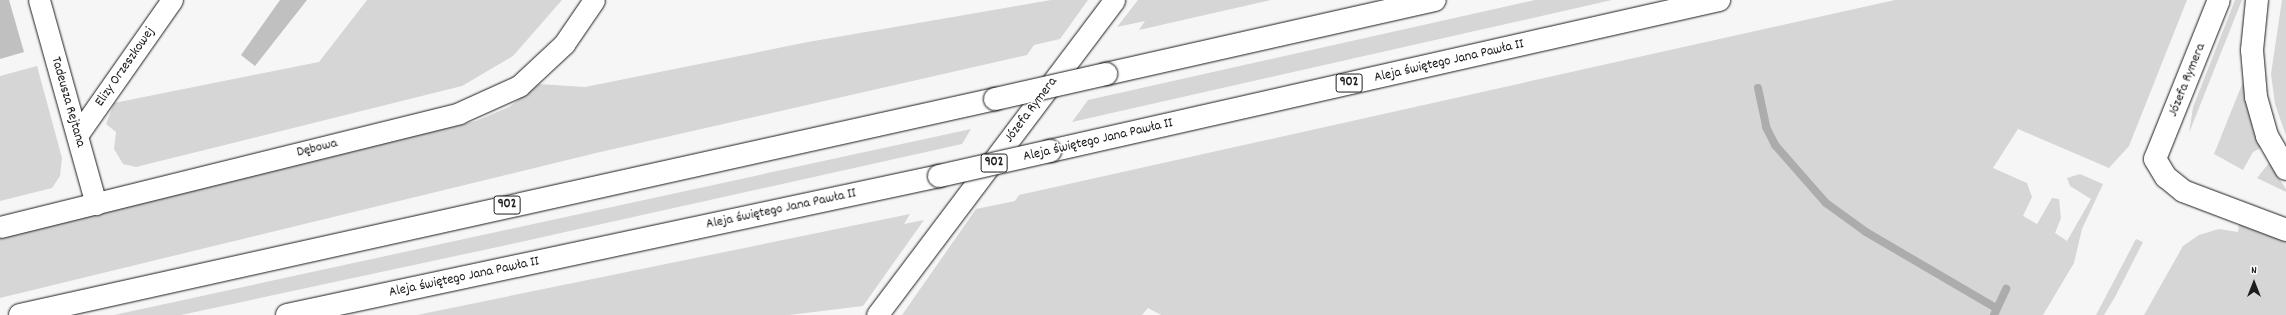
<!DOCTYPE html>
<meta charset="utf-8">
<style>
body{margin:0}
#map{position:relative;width:2286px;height:315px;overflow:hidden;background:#f6f6f6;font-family:Dekko,sans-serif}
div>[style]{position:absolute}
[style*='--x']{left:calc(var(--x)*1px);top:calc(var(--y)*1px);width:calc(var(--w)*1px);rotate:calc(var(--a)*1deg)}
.green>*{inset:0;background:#d6d6d6}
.stream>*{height:8px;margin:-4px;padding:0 4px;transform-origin:4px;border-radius:4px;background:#acacac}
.building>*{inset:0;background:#c0c0c0}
.roads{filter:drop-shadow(0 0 1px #1c1c1c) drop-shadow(0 0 1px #1c1c1c)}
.street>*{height:21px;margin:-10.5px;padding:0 10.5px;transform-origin:10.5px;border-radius:10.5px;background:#fff}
.secondary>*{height:22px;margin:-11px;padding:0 11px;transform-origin:11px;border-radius:11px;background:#fff}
.primary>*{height:22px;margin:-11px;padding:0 11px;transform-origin:11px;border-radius:11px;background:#fff}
.bridges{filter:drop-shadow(0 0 1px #1c1c1c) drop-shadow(0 0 1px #1c1c1c)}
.primary-bridge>*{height:22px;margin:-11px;padding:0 11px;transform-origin:11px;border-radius:11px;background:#fff}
span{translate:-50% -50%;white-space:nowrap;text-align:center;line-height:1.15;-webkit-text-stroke:3px #fff;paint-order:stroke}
.shield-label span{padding:1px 3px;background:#fff;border:1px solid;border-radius:3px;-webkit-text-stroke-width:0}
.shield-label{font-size:13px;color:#1c1c1c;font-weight:700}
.street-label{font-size:14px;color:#1c1c1c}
.north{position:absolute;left:2234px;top:263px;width:40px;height:40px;-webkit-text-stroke:3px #fff;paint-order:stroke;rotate:0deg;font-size:11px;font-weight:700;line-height:16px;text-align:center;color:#1c1c1c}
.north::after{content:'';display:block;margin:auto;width:14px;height:18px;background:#1c1c1c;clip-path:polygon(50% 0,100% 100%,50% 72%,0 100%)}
</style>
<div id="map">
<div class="green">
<div style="clip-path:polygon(367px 0,562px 0,513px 56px,462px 86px,136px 167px,123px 164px,114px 149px,116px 132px,106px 124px,114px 103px,319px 62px)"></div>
<div style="clip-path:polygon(1051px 0,1088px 0,1060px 39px,1034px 45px,1027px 55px,596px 153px,0 298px,0 238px,476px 121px,509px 107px,539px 84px,585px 87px,808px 42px)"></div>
<div style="clip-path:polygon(1138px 0,1271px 0,1139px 30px,1145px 21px,1117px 27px)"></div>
<div style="clip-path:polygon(1535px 0,1612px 0,1072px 122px,1088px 100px)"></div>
<div style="clip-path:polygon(1895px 0,2187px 0,2129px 146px,2109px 168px,2018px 129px,1993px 168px,2027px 183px,2032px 197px,2023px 216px,2037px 224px,2052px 198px,2059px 199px,2061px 218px,2055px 233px,2067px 241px,2091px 199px,2070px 186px,2067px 178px,2080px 174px,2103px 184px,2082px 229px,2074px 263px,2043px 315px,1161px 315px,1148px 308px,1142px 315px,902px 315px,976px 209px,1015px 201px,1019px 195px)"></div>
<div style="clip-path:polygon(2235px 0,2242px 0,2189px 133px,2193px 107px)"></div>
<div style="clip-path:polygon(2282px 0,2286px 0,2286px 136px,2275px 104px,2271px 74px)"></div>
<div style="clip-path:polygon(37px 66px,62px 158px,60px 176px,52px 188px,0 201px,0 76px)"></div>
<div style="clip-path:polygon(2243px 82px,2253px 130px,2261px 148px,2253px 152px,2243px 170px,2214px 154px)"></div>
<div style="clip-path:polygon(971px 129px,962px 144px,507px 245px,181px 315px,114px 315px)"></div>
<div style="clip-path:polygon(2269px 163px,2286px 189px,2286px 192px,2257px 178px)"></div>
<div style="clip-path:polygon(910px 214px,904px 224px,924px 220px,863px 306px,789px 315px,417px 315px)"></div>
<div style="clip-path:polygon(2239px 224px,2286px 241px,2286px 315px,2144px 315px,2183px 246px,2199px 235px,2219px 229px,2238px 232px)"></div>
<div style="clip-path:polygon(2136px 239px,2143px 242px,2115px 297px,2104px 315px,2096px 315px)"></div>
</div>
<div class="stream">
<div style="--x:1758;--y:88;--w:40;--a:78"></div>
<div style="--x:1766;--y:127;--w:20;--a:63"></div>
<div style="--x:1775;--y:145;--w:77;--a:48.7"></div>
<div style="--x:1826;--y:203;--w:49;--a:35.9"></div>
<div style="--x:1866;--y:232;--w:151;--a:30.3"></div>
<div style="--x:1994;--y:315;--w:29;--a:-65"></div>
</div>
<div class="building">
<div style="clip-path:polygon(0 0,9px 0,24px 52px,0 59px)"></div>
<div style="clip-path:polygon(280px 0,307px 0,255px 66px,241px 55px)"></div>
</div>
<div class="roads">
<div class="street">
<div style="--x:39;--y:0;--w:212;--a:74.4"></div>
<div style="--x:78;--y:134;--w:164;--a:-55"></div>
<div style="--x:0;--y:227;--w:473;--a:-13.9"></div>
<div style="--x:459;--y:113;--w:66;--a:-24.2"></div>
<div style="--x:519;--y:86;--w:62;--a:-43"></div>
<div style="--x:564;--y:44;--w:53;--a:-55.7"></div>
<div style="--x:877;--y:315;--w:394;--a:-53"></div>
</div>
<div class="secondary">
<div style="--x:2155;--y:159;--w:171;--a:-68.1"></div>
</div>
<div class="primary">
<div style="--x:2257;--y:0;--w:50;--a:95.7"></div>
<div style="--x:2252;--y:50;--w:47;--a:85.1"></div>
<div style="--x:2256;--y:97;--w:41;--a:74.2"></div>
<div style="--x:2267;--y:136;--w:38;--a:60"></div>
<div style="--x:1106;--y:74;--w:337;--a:-12.7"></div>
<div style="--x:1050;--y:151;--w:686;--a:-12.72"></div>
<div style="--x:2155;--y:159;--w:21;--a:59"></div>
<div style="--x:2166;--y:177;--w:22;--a:39"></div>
<div style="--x:2183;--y:191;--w:110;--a:20.7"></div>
<div style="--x:20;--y:315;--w:999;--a:-12.49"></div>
<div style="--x:287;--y:315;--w:667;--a:-12.03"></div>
</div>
</div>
<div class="bridges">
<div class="primary-bridge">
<div style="--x:995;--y:99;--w:114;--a:-12.7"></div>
<div style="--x:939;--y:176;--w:114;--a:-12.7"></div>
</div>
</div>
<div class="shield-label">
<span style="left:1349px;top:83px">902</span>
<span style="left:994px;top:163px">902</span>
<span style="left:507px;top:205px">902</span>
</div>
<div class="street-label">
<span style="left:1449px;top:61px;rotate:-13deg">Aleja świętego Jana Pawła II</span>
<span style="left:125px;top:67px;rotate:-55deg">Elizy Orzeszkowej</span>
<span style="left:2187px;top:80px;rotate:-68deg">Józefa Rymera</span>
<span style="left:68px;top:102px;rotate:74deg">Tadeusza Rejtana</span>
<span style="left:1031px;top:110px;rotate:-53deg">Józefa Rymera</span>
<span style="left:1098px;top:140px;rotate:-13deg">Aleja świętego Jana Pawła II</span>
<span style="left:317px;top:148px;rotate:-14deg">Dębowa</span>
<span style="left:781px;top:209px;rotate:-12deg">Aleja świętego Jana Pawła II</span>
<span style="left:464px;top:277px;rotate:-12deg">Aleja świętego Jana Pawła II</span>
</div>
<div class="north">N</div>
</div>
